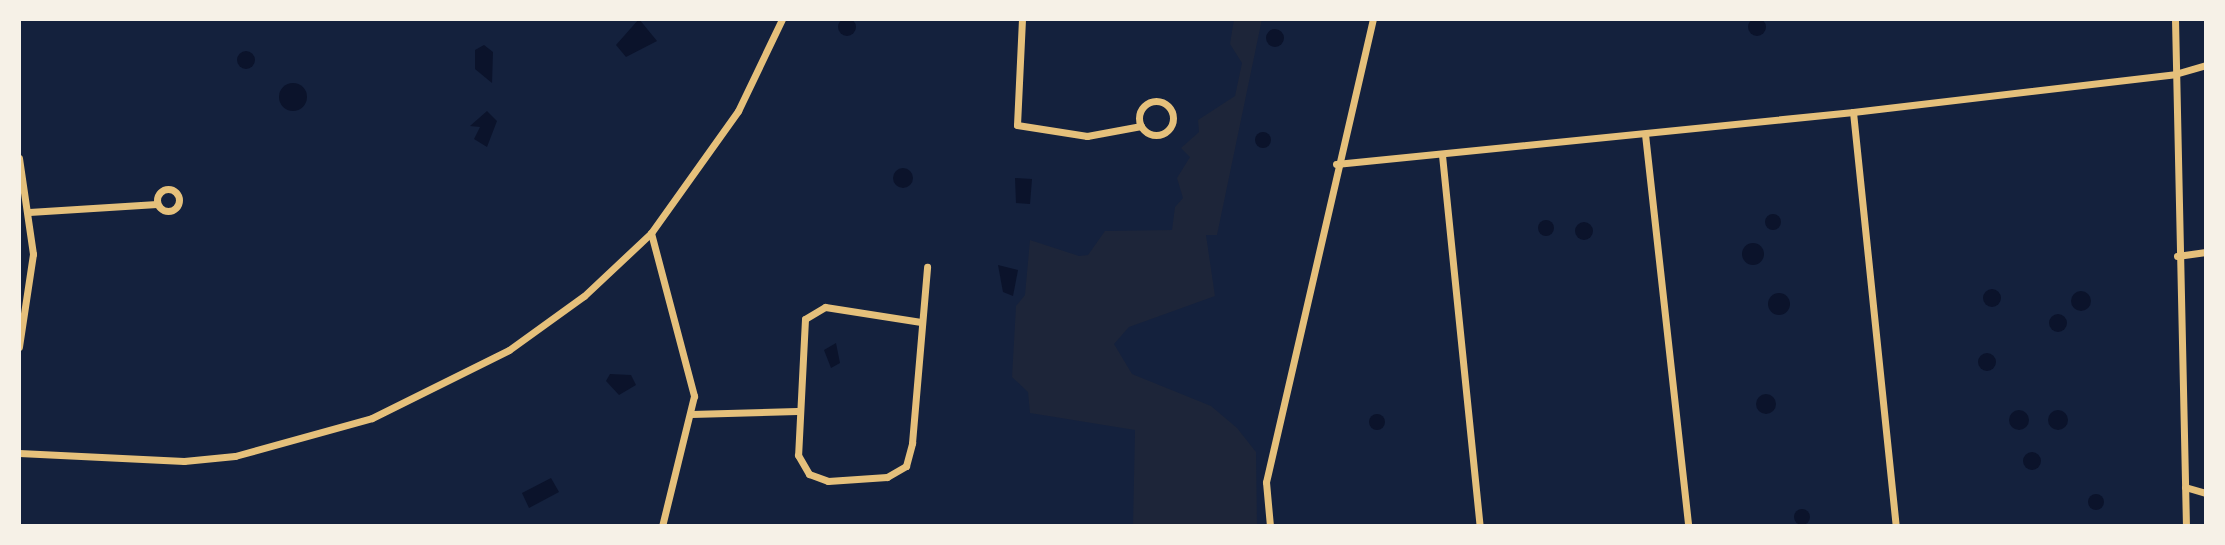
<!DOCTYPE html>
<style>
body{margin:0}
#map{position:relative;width:2225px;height:545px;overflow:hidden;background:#14213d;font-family:"DM Sans",sans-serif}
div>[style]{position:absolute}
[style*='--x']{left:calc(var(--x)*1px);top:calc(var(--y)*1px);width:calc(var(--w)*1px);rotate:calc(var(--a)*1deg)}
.green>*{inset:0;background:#1d2539}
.water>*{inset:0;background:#0b132b}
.round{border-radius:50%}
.minor>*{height:7px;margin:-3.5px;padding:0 3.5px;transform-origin:3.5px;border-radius:3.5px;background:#e5c07b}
.minor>.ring{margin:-3.5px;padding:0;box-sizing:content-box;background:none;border:7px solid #e5c07b;border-radius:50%}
span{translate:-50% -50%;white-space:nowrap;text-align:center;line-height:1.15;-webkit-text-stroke:5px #f6f1e7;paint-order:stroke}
.frame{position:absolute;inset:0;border:21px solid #f6f1e7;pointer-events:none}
</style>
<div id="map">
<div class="green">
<div style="clip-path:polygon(1234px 19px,1262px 19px,1217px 235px,1206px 235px,1215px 296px,1129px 327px,1114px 344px,1132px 374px,1211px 406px,1237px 428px,1256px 452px,1257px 526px,1133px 526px,1135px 430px,1030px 413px,1028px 392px,1012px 377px,1016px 306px,1025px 295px,1030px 240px,1079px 256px,1088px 255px,1105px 231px,1172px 230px,1175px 207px,1183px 198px,1177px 178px,1190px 157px,1181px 148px,1199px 132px,1198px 120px,1235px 96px,1242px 63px,1230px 44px)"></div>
</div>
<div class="water">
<div class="round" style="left:1748px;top:18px;width:18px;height:18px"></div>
<div class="round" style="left:838px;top:18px;width:18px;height:18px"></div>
<div style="clip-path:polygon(639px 19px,657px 41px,626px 57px,616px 45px)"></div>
<div class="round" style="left:1266px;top:29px;width:18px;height:18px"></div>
<div style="clip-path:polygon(484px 45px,493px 52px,492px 83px,475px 69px,475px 50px)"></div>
<div class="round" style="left:237px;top:51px;width:18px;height:18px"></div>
<div class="round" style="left:279px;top:83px;width:28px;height:28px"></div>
<div style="clip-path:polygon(487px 111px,497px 121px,487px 147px,474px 139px,480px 127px,470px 126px)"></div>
<div class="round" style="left:1255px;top:132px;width:16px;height:16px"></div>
<div class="round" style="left:893px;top:168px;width:20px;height:20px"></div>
<div style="clip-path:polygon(1015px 178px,1032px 179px,1030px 204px,1016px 203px)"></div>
<div class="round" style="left:1765px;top:214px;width:16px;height:16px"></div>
<div class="round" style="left:1538px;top:220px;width:16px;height:16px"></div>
<div class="round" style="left:1575px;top:222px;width:18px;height:18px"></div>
<div class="round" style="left:1742px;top:243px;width:22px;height:22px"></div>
<div style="clip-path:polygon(998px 265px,1018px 270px,1013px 296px,1003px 292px)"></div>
<div class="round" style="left:1983px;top:289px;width:18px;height:18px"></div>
<div class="round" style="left:2071px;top:291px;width:20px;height:20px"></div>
<div class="round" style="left:1768px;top:293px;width:22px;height:22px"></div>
<div class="round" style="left:2049px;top:314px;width:18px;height:18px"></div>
<div style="clip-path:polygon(836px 343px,840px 363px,831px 368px,824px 350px)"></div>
<div class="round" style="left:1978px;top:353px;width:18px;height:18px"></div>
<div style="clip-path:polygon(610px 374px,631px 375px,636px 385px,619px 395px,606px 381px)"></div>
<div class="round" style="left:1756px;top:394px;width:20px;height:20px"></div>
<div class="round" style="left:2009px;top:410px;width:20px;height:20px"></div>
<div class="round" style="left:2048px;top:410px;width:20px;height:20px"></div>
<div class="round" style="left:1369px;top:414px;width:16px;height:16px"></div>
<div class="round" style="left:2023px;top:452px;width:18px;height:18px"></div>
<div style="clip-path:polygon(551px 478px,559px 492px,529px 508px,522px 493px)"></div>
<div class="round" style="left:2088px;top:494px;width:16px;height:16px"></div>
<div class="round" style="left:1794px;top:509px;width:16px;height:16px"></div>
</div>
<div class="minor">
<div style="--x:1022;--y:19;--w:106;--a:92.7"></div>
<div style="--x:1017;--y:125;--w:71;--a:8.9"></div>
<div style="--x:1087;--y:136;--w:55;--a:-10.5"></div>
<div style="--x:2175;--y:19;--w:507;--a:88.76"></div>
<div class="ring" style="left:1139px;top:101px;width:27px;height:27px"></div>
<div style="--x:1853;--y:112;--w:416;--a:84.1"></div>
<div style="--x:1645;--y:134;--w:394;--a:83.7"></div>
<div style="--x:1442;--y:155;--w:373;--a:84.2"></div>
<div style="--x:19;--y:158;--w:97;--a:81.7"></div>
<div style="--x:33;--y:254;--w:94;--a:98.6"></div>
<div style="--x:1336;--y:164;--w:520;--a:-5.74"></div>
<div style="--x:1853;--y:112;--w:324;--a:-6.7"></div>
<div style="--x:2175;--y:74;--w:32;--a:-16"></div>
<div class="ring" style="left:157px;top:189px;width:15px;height:15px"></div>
<div style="--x:29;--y:212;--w:128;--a:-3.6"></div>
<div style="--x:651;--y:233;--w:169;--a:75.2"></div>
<div style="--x:694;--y:396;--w:134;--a:103.8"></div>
<div style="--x:2177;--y:256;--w:29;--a:-8"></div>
<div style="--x:921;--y:322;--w:97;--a:-171.1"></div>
<div style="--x:825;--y:307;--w:23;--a:149"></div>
<div style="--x:805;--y:319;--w:136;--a:92.9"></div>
<div style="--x:798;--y:455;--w:22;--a:60"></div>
<div style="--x:809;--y:474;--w:20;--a:20"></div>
<div style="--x:828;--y:481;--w:59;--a:-3.9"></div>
<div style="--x:887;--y:477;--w:22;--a:-30"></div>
<div style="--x:906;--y:466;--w:24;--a:-75"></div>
<div style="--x:912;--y:443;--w:177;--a:-85.1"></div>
<div style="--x:691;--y:414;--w:106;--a:-1.6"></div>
<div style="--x:19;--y:453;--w:165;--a:2.8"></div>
<div style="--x:184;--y:461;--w:51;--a:-5.6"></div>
<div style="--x:235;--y:456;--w:142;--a:-15.5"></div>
<div style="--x:372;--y:418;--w:153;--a:-26.4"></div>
<div style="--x:509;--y:350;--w:92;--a:-35.8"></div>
<div style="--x:584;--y:296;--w:92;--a:-43.2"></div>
<div style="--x:651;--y:233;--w:150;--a:-54.5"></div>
<div style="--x:738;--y:111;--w:102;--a:-64.4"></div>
<div style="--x:2185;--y:487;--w:22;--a:16"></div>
<div style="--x:1270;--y:526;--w:44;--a:-95.2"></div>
<div style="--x:1266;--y:482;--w:475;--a:-77"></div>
</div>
<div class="frame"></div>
</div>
